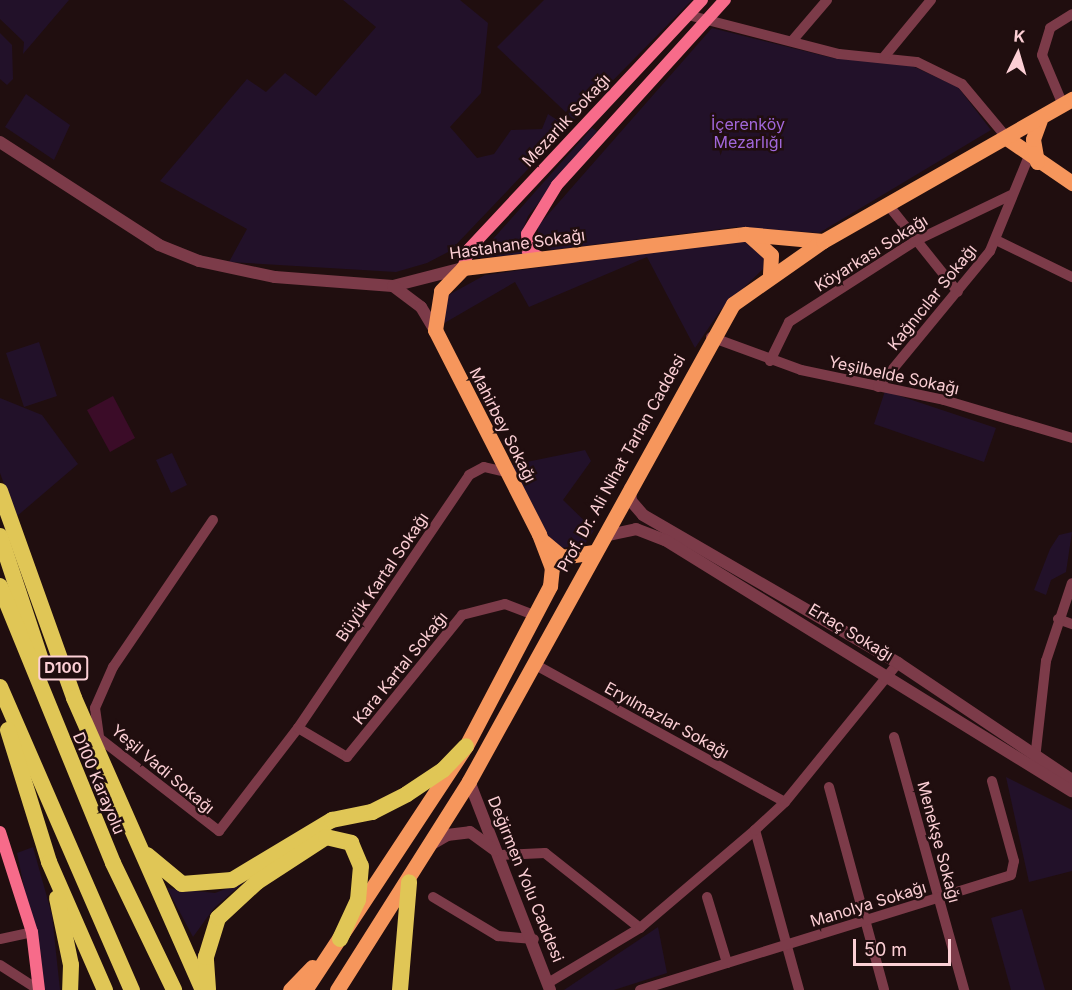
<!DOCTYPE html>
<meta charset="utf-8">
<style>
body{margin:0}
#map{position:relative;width:1072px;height:990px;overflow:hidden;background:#200e0f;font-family:Inter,sans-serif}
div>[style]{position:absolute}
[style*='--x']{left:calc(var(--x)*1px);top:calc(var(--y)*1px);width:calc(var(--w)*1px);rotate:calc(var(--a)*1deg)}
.green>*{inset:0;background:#221129}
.water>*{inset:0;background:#3b0c28}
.minor>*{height:10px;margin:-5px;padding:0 5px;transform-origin:5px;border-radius:5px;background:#7c3b49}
.tertiary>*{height:12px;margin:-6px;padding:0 6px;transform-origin:6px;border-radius:6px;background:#7c3b49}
.secondary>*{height:12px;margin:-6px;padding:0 6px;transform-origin:6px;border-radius:6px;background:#f76b8a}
.primary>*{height:15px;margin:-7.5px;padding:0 7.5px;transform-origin:7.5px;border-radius:7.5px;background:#f6965c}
.trunk>*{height:16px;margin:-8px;padding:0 8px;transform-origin:8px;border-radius:8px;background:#e0c656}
span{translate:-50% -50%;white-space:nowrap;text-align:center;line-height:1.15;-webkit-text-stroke:5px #200e0f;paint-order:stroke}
.shield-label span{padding:2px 4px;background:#200e0f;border:2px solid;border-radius:4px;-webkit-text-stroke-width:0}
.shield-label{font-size:15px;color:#fccfd5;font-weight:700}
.street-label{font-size:16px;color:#fccfd5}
.park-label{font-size:16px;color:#a167da}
.north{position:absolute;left:988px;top:24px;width:60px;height:60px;-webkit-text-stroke:4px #200e0f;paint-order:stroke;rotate:5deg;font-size:16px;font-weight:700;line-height:24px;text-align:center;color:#fccfd5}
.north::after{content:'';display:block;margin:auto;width:21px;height:27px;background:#fccfd5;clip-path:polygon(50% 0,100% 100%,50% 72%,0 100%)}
.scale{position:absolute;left:853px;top:939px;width:98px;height:27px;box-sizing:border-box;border:3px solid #fccfd5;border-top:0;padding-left:8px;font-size:18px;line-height:21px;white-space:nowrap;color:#fccfd5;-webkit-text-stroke:4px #200e0f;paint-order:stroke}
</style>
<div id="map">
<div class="green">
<div style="clip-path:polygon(0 0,69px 0,23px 54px,24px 42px,0 19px)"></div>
<div style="clip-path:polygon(343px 0,460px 0,488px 23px,481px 93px,450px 127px,477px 158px,494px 154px,511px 130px,542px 129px,548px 114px,568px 127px,450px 251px,427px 263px,396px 272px,229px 262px,247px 229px,160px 181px,247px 79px,266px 92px,285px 73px,316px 96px,376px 27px)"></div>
<div style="clip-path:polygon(544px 0,692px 0,574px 120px,497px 47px)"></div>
<div style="clip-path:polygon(712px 28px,833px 58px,908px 64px,958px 87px,991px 130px,819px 233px,737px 227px,552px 250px,538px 243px,538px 226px)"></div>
<div style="clip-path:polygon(0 33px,12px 45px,13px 79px,7px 85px,0 79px)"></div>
<div style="clip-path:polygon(26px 94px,70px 125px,54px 160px,5px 127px)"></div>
<div style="clip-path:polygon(592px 128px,597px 131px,528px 216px,518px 243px,525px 254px,476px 258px)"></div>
<div style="clip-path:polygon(742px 239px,764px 255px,763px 269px,720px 311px,695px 348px,647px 257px,529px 307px,515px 282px,441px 325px,445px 297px,485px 275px)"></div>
<div style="clip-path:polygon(39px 342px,57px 396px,24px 407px,6px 353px)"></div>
<div style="clip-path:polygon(885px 391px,996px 428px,984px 462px,874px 424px)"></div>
<div style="clip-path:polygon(0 398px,42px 415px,78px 464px,16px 517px,0 473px)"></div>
<div style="clip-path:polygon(585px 450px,591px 461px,563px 500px,594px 530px,585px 544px,561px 548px,549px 540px,512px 465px)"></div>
<div style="clip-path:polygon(172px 453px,187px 485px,171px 493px,156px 460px)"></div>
<div style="clip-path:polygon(1072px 532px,1066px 572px,1051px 580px,1046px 595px,1034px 590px,1050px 549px,1059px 535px)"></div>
<div style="clip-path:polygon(1006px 777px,1072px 810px,1072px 871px,1029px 882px)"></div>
<div style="clip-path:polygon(33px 847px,52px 915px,60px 990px,45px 990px,17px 853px)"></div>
<div style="clip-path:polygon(244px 882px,214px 908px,193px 937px,167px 888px,215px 893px)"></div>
<div style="clip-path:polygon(1022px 909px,1045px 990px,1011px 990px,991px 918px)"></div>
<div style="clip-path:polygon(658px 927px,667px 973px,614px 990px,564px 990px)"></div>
</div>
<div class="water">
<div style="clip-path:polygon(113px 396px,135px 438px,110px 452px,87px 410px)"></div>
</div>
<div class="minor">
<div style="--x:688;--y:15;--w:156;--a:14.5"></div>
<div style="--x:839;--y:54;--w:78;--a:5.9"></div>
<div style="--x:917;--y:62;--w:50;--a:26.1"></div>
<div style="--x:962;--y:84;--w:72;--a:50.1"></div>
<div style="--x:792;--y:41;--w:54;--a:-49.5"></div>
<div style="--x:884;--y:57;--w:74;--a:-50.5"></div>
<div style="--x:1063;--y:105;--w:54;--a:-112.8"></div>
<div style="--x:1042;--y:55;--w:28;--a:-73"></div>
<div style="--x:1050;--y:28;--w:26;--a:-32"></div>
<div style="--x:889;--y:206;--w:110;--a:51.3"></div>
<div style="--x:996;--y:240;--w:85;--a:26"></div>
<div style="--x:711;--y:337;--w:96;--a:20.1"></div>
<div style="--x:801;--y:370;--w:146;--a:11.8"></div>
<div style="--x:944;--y:400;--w:134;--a:16.5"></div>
<div style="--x:770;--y:361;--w:43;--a:-64"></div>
<div style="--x:789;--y:322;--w:150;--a:-32.7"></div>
<div style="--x:915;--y:241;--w:106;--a:-25.6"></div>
<div style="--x:878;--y:387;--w:176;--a:-50.5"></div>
<div style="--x:990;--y:251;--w:103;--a:-67.7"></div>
<div style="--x:213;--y:520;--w:178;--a:124.2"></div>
<div style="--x:113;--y:667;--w:45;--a:113.7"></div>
<div style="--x:95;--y:708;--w:30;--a:82"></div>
<div style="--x:99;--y:738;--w:152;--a:37.8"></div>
<div style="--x:219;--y:831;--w:130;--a:-52.5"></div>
<div style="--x:298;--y:728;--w:305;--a:-55.9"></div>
<div style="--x:469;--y:475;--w:17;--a:-28"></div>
<div style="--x:484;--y:467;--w:23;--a:13"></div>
<div style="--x:1058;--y:619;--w:15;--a:20"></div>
<div style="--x:534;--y:664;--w:286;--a:28.8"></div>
<div style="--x:298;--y:728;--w:57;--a:30.6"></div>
<div style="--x:347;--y:757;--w:183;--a:-51"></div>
<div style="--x:462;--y:615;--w:44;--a:-14.3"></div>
<div style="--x:505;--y:604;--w:34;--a:21"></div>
<div style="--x:894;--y:737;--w:263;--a:74.5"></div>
<div style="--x:1035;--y:759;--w:99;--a:-83.6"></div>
<div style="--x:1046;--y:661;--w:82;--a:-71.6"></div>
<div style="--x:829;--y:787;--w:210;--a:74.8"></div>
<div style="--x:755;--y:830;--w:166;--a:74.6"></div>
<div style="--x:501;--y:855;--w:44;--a:-2.6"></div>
<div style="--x:545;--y:853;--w:121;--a:38.3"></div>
<div style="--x:433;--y:897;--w:76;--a:31"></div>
<div style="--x:498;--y:936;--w:36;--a:5"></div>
<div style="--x:707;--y:897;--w:69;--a:73.1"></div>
<div style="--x:0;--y:939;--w:33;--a:-12"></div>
<div style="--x:0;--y:965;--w:46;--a:32.7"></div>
<div style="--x:548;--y:983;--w:107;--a:-30.9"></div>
<div style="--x:640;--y:928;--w:151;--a:-40.4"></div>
<div style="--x:755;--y:830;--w:41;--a:-43"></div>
<div style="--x:785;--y:802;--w:179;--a:-50.9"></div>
<div style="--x:640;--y:990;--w:388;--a:-17.2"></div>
<div style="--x:1011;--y:875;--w:14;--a:-78"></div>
<div style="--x:1014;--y:861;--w:83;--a:-105.4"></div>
</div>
<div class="tertiary">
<div style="--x:0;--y:142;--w:189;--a:32.9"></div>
<div style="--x:159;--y:245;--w:43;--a:21.8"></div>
<div style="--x:199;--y:261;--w:78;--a:11.9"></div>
<div style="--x:275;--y:277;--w:118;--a:4.4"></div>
<div style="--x:393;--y:286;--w:72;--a:-14.4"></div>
<div style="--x:393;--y:286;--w:35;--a:37"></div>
<div style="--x:421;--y:307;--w:27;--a:59"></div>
<div style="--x:630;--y:488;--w:13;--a:86"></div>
<div style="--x:631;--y:501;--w:18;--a:49"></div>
<div style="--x:643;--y:515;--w:295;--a:30.1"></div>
<div style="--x:898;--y:663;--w:210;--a:33.9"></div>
<div style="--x:604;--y:536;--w:33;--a:-12"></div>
<div style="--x:636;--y:529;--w:31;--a:21"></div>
<div style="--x:665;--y:540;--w:478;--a:31.7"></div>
<div style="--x:469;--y:781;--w:224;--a:68.8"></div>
<div style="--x:430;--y:845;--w:20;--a:-30"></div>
<div style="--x:447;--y:835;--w:23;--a:-7"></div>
<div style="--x:470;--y:832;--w:31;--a:36"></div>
</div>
<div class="secondary">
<div style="--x:541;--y:258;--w:15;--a:-152"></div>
<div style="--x:528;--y:251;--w:17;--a:-93"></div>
<div style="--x:527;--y:234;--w:57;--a:-58.5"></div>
<div style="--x:557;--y:185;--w:250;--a:-47.8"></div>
<div style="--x:463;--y:268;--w:20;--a:-72"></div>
<div style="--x:469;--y:249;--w:341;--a:-46.9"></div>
<div style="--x:0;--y:832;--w:105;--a:72.3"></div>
<div style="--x:32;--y:932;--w:58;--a:83.1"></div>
</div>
<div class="primary">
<div style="--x:1008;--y:139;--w:78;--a:34.5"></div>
<div style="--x:1037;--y:162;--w:23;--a:-100"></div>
<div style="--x:1033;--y:139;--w:20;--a:-70"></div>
<div style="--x:750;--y:236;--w:28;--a:42"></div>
<div style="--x:771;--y:255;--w:19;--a:93"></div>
<div style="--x:544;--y:542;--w:23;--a:40"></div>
<div style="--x:562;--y:557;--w:32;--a:-9"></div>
<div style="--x:290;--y:990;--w:32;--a:-46"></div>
<div style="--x:305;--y:990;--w:292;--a:-56.6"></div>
<div style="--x:466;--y:746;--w:181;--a:-62.3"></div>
<div style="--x:550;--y:586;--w:18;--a:-84"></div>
<div style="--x:552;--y:568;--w:36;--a:-111"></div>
<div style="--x:539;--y:534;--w:229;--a:-117"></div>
<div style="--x:435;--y:330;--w:39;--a:-81"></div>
<div style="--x:441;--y:291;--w:32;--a:-46"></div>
<div style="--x:463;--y:268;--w:284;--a:-6.9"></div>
<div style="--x:745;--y:234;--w:78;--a:5.1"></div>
<div style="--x:337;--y:990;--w:247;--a:-57.7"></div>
<div style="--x:469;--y:781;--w:545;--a:-61.04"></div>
<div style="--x:733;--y:304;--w:110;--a:-35"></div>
<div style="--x:823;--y:241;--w:287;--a:-29.7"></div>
</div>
<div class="trunk">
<div style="--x:0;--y:491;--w:220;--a:70.3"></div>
<div style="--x:74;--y:698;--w:319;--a:66.2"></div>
<div style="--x:0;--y:536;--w:143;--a:71.7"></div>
<div style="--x:0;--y:586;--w:299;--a:67.8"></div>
<div style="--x:113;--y:863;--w:141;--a:64.3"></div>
<div style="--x:0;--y:687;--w:331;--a:66.5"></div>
<div style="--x:8;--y:730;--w:138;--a:72.7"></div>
<div style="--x:49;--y:862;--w:140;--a:66.4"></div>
<div style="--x:147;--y:855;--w:45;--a:39.6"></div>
<div style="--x:182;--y:884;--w:50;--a:-4.6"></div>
<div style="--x:232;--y:880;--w:117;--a:-31"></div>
<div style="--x:332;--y:820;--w:41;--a:-11.3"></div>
<div style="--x:372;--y:812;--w:39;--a:-27"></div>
<div style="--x:407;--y:794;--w:43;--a:-33.7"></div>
<div style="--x:443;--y:770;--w:33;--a:-46"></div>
<div style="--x:57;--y:898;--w:68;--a:78.2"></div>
<div style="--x:71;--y:965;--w:25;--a:92"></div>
<div style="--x:208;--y:989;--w:32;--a:-94"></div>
<div style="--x:206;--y:957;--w:41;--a:-72.9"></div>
<div style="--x:218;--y:918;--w:53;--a:-42.7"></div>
<div style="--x:257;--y:882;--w:82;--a:-33.1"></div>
<div style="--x:326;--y:837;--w:26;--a:13"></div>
<div style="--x:351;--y:843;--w:25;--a:67"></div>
<div style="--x:361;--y:866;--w:34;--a:95"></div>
<div style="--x:358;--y:900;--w:43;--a:114.8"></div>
<div style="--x:400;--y:990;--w:108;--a:-85.2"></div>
</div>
<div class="shield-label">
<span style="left:63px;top:668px">D100</span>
</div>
<div class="street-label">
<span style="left:566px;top:120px;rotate:-47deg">Mezarlık Sokağı</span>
<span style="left:517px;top:244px;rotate:-8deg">Hastahane Sokağı</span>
<span style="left:871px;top:253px;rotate:-32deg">Köyarkası Sokağı</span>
<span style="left:932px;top:297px;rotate:-51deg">Kağnıcılar Sokağı</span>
<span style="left:894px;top:375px;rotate:12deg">Yeşilbelde Sokağı</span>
<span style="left:503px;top:425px;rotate:63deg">Mahirbey Sokağı</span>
<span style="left:621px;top:463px;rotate:-61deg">Prof. Dr. Ali Nihat Tarlan Caddesi</span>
<span style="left:382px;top:577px;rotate:-56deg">Büyük Kartal Sokağı</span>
<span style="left:851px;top:632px;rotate:31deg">Ertaç Sokağı</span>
<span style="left:400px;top:668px;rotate:-51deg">Kara Kartal Sokağı</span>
<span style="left:667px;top:720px;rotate:29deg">Eryılmazlar Sokağı</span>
<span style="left:163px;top:769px;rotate:40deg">Yeşil Vadi Sokağı</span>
<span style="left:99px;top:783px;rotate:67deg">D100 Karayolu</span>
<span style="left:939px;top:842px;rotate:75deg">Menekşe Sokağı</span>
<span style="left:526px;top:879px;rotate:68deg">Değirmen Yolu Caddesi</span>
<span style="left:868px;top:904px;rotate:-17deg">Manolya Sokağı</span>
</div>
<div class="park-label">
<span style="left:748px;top:133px">İçerenköy<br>Mezarlığı</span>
</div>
<div class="north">K</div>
<div class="scale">50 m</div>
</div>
